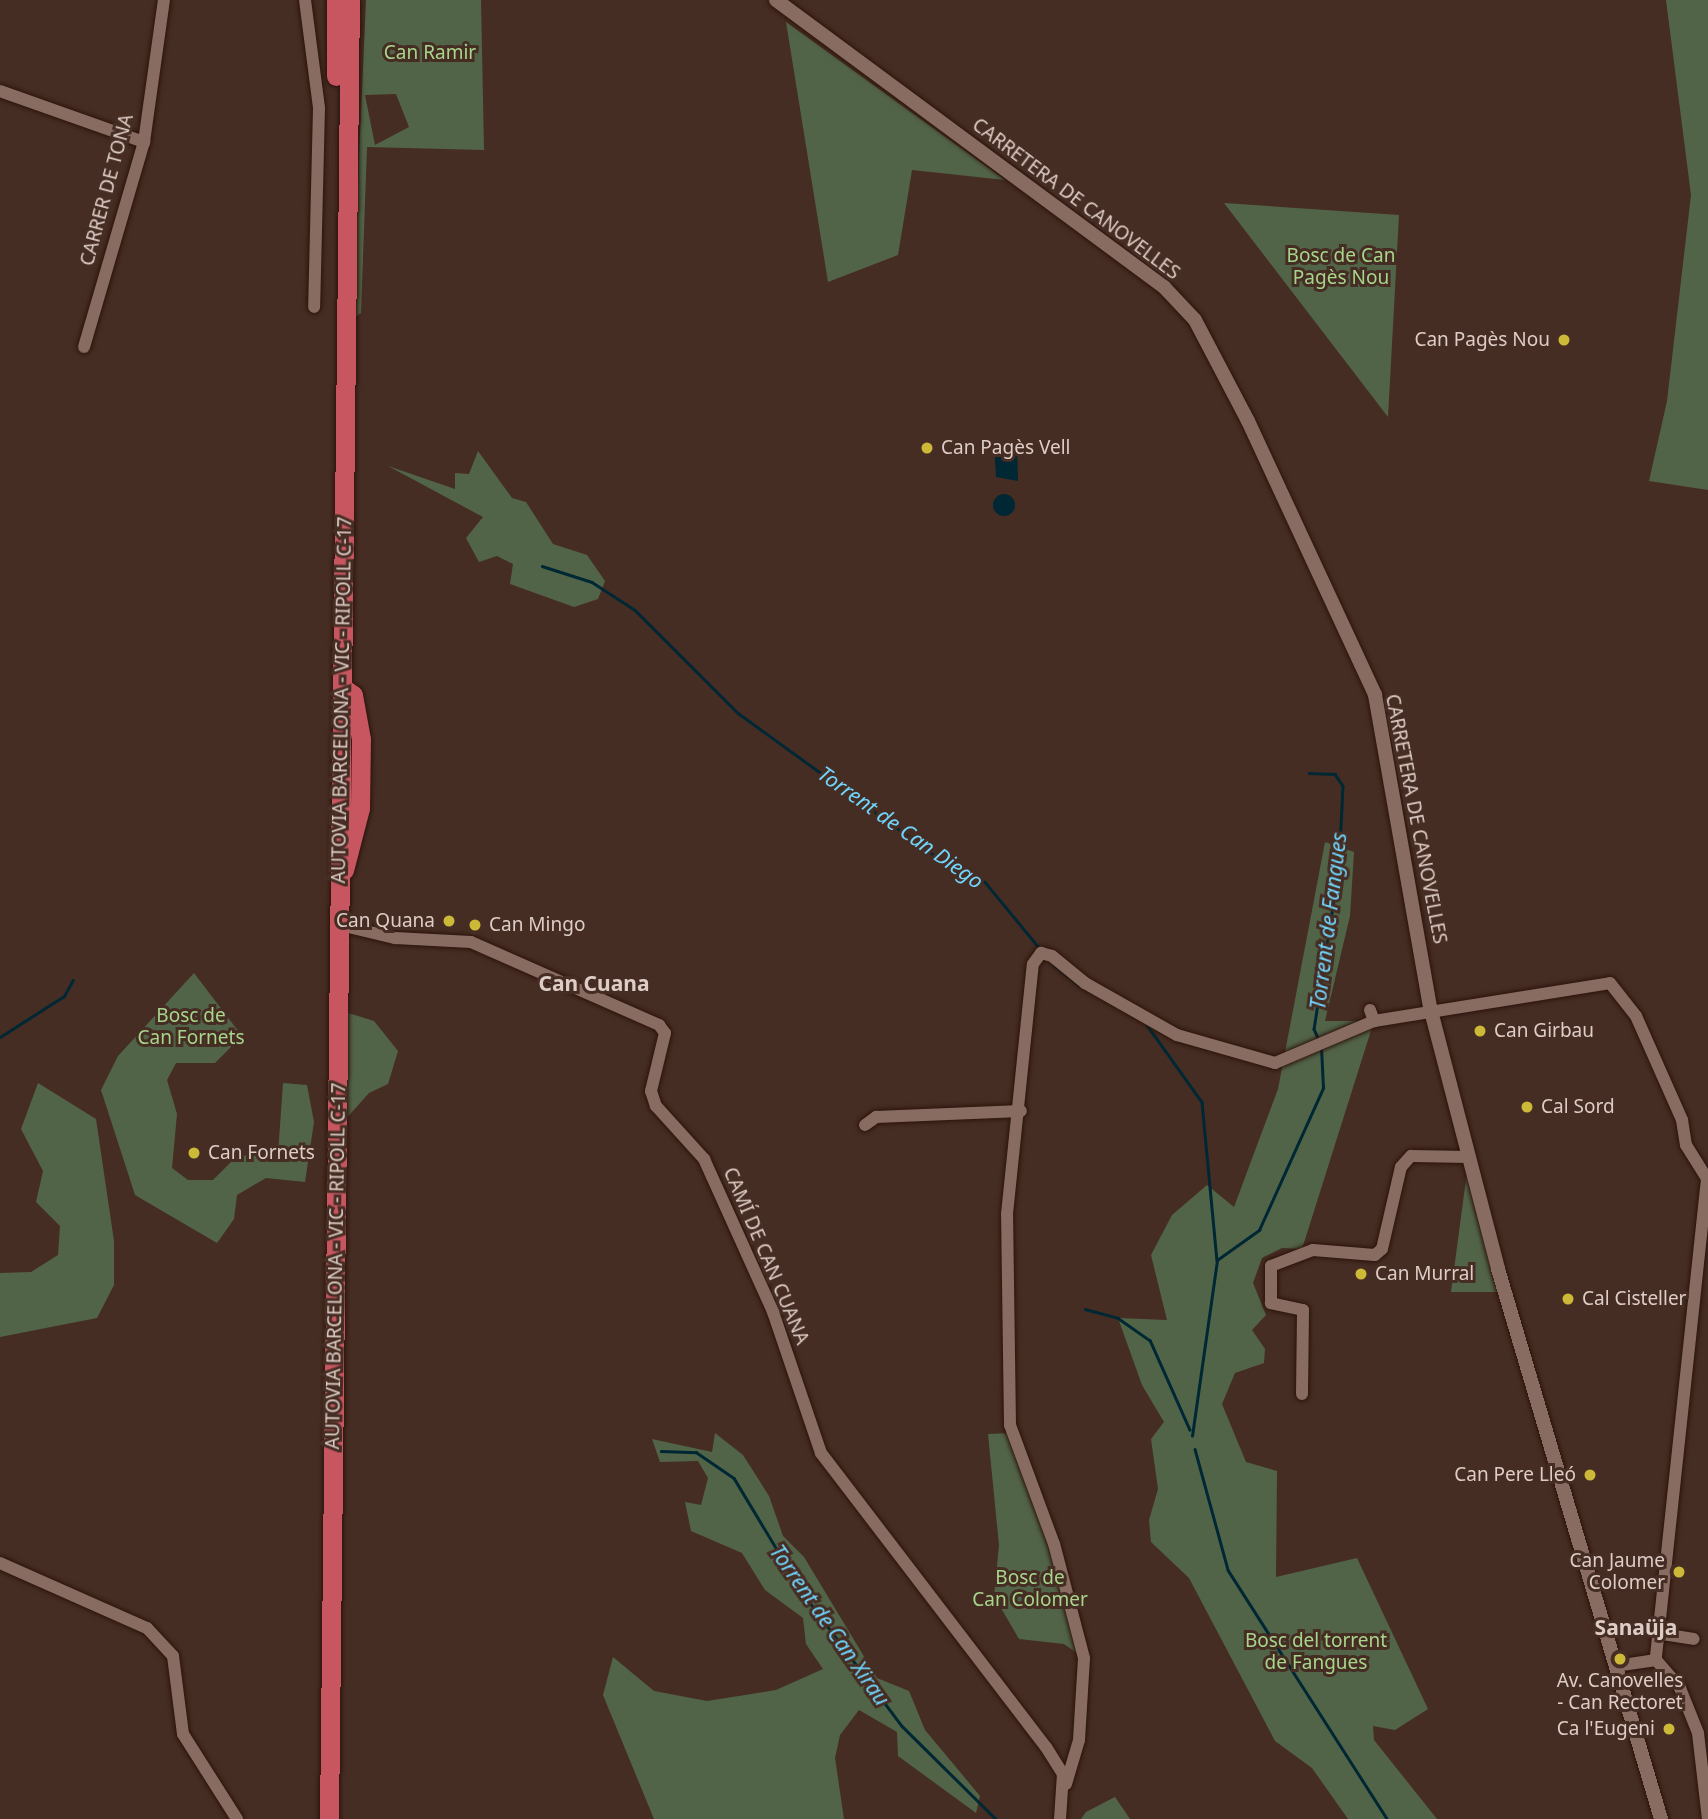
<!DOCTYPE html>
<meta charset="utf-8">
<style>
body{margin:0}
#map{position:relative;width:1708px;height:1819px;overflow:hidden;background:#462d23;font-family:"Noto Sans",sans-serif}
div>[style]{position:absolute}
[style*='--x']{left:calc(var(--x)*1px);top:calc(var(--y)*1px);width:calc(var(--w)*1px);rotate:calc(var(--a)*1deg)}
.green>*{inset:0;background:#526448}
.water>*{inset:0;background:#002734}
.round{border-radius:50%}
.stream>*{height:2.5px;margin:-1.25px;padding:0 1.25px;transform-origin:1.25px;border-radius:1.25px;background:#002734}
.roads{filter:drop-shadow(0 0 2px #2b140c) drop-shadow(0 0 2px #2b140c)}
.minor>*{height:12px;margin:-6px;padding:0 6px;transform-origin:6px;border-radius:6px;background:#896c61}
.tertiary>*{height:14px;margin:-7px;padding:0 7px;transform-origin:7px;border-radius:7px;background:#896c61}
.trunk>*{height:19px;margin:-9.5px;padding:0 9.5px;transform-origin:9.5px;border-radius:9.5px;background:#c85661}
.dots>*{width:19px;height:19px;translate:-50% -50%;box-sizing:border-box;border:4px solid #462d23;border-radius:50%}
span{translate:-50% -50%;white-space:nowrap;text-align:center;line-height:1.15;-webkit-text-stroke:6px #462d23;paint-order:stroke}
.park-label{font-size:19px;color:#a7d58c}
.street-label{font-size:19px;color:#decdc7}
.poi-label{font-size:19px;color:#decdc7}
.right{translate:-100% -50%;text-align:right}
.left{translate:0 -50%;text-align:left}
.water-label{font-size:21px;color:#70d5fd;font-style:italic}
.neighbourhood-label{font-size:21px;color:#decdc7;font-weight:700}
</style>
<div id="map">
<div class="green">
<div style="clip-path:polygon(evenodd,366px 0,481px 0,484px 150px,367px 147px,361px 313px,352px 319px,366px 0,396px 94px,409px 127px,375px 145px,365px 95px,396px 94px)"></div>
<div style="clip-path:polygon(1666px 0,1708px 0,1708px 490px,1649px 481px,1667px 401px,1691px 195px)"></div>
<div style="clip-path:polygon(786px 22px,1005px 180px,912px 170px,898px 255px,828px 282px)"></div>
<div style="clip-path:polygon(1224px 203px,1399px 215px,1388px 417px)"></div>
<div style="clip-path:polygon(478px 451px,512px 498px,526px 502px,553px 544px,587px 555px,605px 581px,598px 599px,574px 607px,510px 584px,513px 564px,497px 556px,479px 562px,466px 538px,483px 517px,388px 466px,455px 489px,455px 473px,469px 474px)"></div>
<div style="clip-path:polygon(1325px 842px,1354px 852px,1350px 916px,1325px 1021px,1374px 1021px,1302px 1249px,1282px 1248px,1262px 1258px,1253px 1283px,1266px 1315px,1252px 1330px,1265px 1349px,1264px 1363px,1235px 1373px,1222px 1404px,1246px 1462px,1277px 1471px,1276px 1577px,1357px 1558px,1428px 1709px,1395px 1730px,1373px 1726px,1374px 1740px,1437px 1819px,1348px 1819px,1312px 1768px,1275px 1741px,1189px 1578px,1151px 1542px,1149px 1520px,1158px 1489px,1151px 1439px,1164px 1422px,1142px 1385px,1118px 1318px,1167px 1320px,1151px 1255px,1172px 1215px,1207px 1185px,1234px 1207px,1278px 1089px)"></div>
<div style="clip-path:polygon(194px 973px,242px 1036px,215px 1063px,176px 1063px,167px 1080px,177px 1114px,172px 1168px,188px 1180px,213px 1180px,237px 1156px,278px 1154px,283px 1083px,307px 1085px,314px 1122px,305px 1182px,266px 1178px,237px 1195px,234px 1219px,217px 1243px,135px 1195px,101px 1090px,118px 1056px)"></div>
<div style="clip-path:polygon(345px 1012px,374px 1021px,398px 1051px,388px 1084px,369px 1093px,343px 1122px)"></div>
<div style="clip-path:polygon(38px 1083px,96px 1119px,114px 1241px,114px 1285px,97px 1318px,0 1337px,0 1273px,31px 1272px,58px 1255px,60px 1226px,36px 1202px,43px 1171px,21px 1129px)"></div>
<div style="clip-path:polygon(1467px 1172px,1501px 1292px,1451px 1292px)"></div>
<div style="clip-path:polygon(715px 1433px,743px 1455px,769px 1496px,783px 1536px,804px 1557px,877px 1678px,909px 1691px,925px 1730px,980px 1796px,976px 1813px,898px 1756px,897px 1732px,859px 1710px,840px 1735px,835px 1758px,844px 1819px,654px 1819px,603px 1695px,613px 1657px,654px 1691px,707px 1701px,776px 1690px,823px 1669px,806px 1644px,803px 1618px,765px 1590px,742px 1553px,691px 1531px,685px 1502px,701px 1505px,708px 1478px,698px 1461px,660px 1462px,652px 1439px,712px 1452px)"></div>
<div style="clip-path:polygon(1012px 1433px,1054px 1544px,1084px 1658px,1064px 1644px,1019px 1639px,994px 1596px,999px 1545px,988px 1434px)"></div>
<div style="clip-path:polygon(1115px 1797px,1130px 1819px,1081px 1819px,1086px 1812px)"></div>
</div>
<div class="water">
<div style="clip-path:polygon(994px 442px,1017px 442px,1018px 481px,996px 477px)"></div>
<div class="round" style="left:993px;top:494px;width:22px;height:22px"></div>
</div>
<div class="stream">
<div style="--x:542;--y:566;--w:52;--a:17.7"></div>
<div style="--x:592;--y:582;--w:51;--a:33.1"></div>
<div style="--x:635;--y:610;--w:146;--a:45"></div>
<div style="--x:738;--y:713;--w:242;--a:35.9"></div>
<div style="--x:934;--y:855;--w:58;--a:27.9"></div>
<div style="--x:985;--y:882;--w:88;--a:50.5"></div>
<div style="--x:1309;--y:773;--w:26;--a:2"></div>
<div style="--x:1335;--y:774;--w:14;--a:56"></div>
<div style="--x:1343;--y:786;--w:82;--a:92.8"></div>
<div style="--x:1339;--y:868;--w:163;--a:98.8"></div>
<div style="--x:1314;--y:1029;--w:12;--a:66"></div>
<div style="--x:1054;--y:965;--w:32;--a:39"></div>
<div style="--x:1147;--y:1025;--w:95;--a:54.5"></div>
<div style="--x:1202;--y:1102;--w:159;--a:84.6"></div>
<div style="--x:0;--y:1037;--w:76;--a:-32.6"></div>
<div style="--x:64;--y:996;--w:18;--a:-61"></div>
<div style="--x:1085;--y:1309;--w:34;--a:15"></div>
<div style="--x:1118;--y:1318;--w:39;--a:35"></div>
<div style="--x:1150;--y:1340;--w:98;--a:66"></div>
<div style="--x:1192;--y:1436;--w:178;--a:-81.9"></div>
<div style="--x:1217;--y:1260;--w:52;--a:-35.5"></div>
<div style="--x:1259;--y:1230;--w:156;--a:-65.7"></div>
<div style="--x:1323;--y:1088;--w:41;--a:-92.8"></div>
<div style="--x:1195;--y:1449;--w:125;--a:74.7"></div>
<div style="--x:1228;--y:1570;--w:295;--a:57.4"></div>
<div style="--x:661;--y:1451;--w:35;--a:2"></div>
<div style="--x:696;--y:1452;--w:46;--a:34.4"></div>
<div style="--x:734;--y:1478;--w:138;--a:59"></div>
<div style="--x:805;--y:1596;--w:162;--a:53.3"></div>
<div style="--x:902;--y:1726;--w:132;--a:44.7"></div>
</div>
<div class="roads">
<div class="minor">
<div style="--x:305;--y:0;--w:109;--a:82.6"></div>
<div style="--x:319;--y:108;--w:199;--a:91.4"></div>
<div style="--x:0;--y:91;--w:153;--a:19.5"></div>
<div style="--x:84;--y:347;--w:214;--a:-73.7"></div>
<div style="--x:144;--y:142;--w:143;--a:-82"></div>
<div style="--x:340;--y:925;--w:57;--a:13.3"></div>
<div style="--x:395;--y:938;--w:76;--a:3"></div>
<div style="--x:471;--y:942;--w:206;--a:23.8"></div>
<div style="--x:659;--y:1025;--w:10;--a:53"></div>
<div style="--x:665;--y:1033;--w:60;--a:103.6"></div>
<div style="--x:651;--y:1091;--w:16;--a:72"></div>
<div style="--x:656;--y:1106;--w:72;--a:47.8"></div>
<div style="--x:704;--y:1159;--w:168;--a:65.7"></div>
<div style="--x:773;--y:1312;--w:149;--a:71.2"></div>
<div style="--x:821;--y:1453;--w:370;--a:52.6"></div>
<div style="--x:1046;--y:1747;--w:32;--a:58"></div>
<div style="--x:1063;--y:1774;--w:45;--a:93.8"></div>
<div style="--x:1370;--y:1010;--w:12;--a:70"></div>
<div style="--x:1374;--y:1021;--w:239;--a:-9.1"></div>
<div style="--x:1610;--y:983;--w:42;--a:51.8"></div>
<div style="--x:1636;--y:1016;--w:114;--a:66.1"></div>
<div style="--x:1682;--y:1120;--w:25;--a:81"></div>
<div style="--x:1686;--y:1145;--w:40;--a:58"></div>
<div style="--x:1707;--y:1179;--w:484;--a:96.1"></div>
<div style="--x:1656;--y:1660;--w:40;--a:171.5"></div>
<div style="--x:865;--y:1125;--w:14;--a:-36"></div>
<div style="--x:876;--y:1117;--w:145;--a:-2.4"></div>
<div style="--x:1302;--y:1394;--w:84;--a:-89.3"></div>
<div style="--x:1303;--y:1310;--w:33;--a:-168"></div>
<div style="--x:1271;--y:1303;--w:37;--a:-90"></div>
<div style="--x:1271;--y:1266;--w:45;--a:-20.9"></div>
<div style="--x:1313;--y:1250;--w:62;--a:4.6"></div>
<div style="--x:1375;--y:1255;--w:9;--a:-41"></div>
<div style="--x:1382;--y:1249;--w:84;--a:-77"></div>
<div style="--x:1401;--y:1167;--w:15;--a:-48"></div>
<div style="--x:1411;--y:1156;--w:58;--a:1"></div>
<div style="--x:0;--y:1563;--w:161;--a:23.9"></div>
<div style="--x:147;--y:1628;--w:38;--a:47"></div>
<div style="--x:173;--y:1656;--w:79;--a:82.7"></div>
<div style="--x:183;--y:1734;--w:101;--a:57.6"></div>
<div style="--x:1656;--y:1633;--w:38;--a:9"></div>
<div style="--x:1656;--y:1660;--w:37;--a:49"></div>
<div style="--x:1680;--y:1688;--w:48;--a:68.2"></div>
<div style="--x:1698;--y:1733;--w:87;--a:83.4"></div>
<div style="--x:1066;--y:1784;--w:46;--a:-73.5"></div>
<div style="--x:1079;--y:1740;--w:82;--a:-86.5"></div>
<div style="--x:1084;--y:1658;--w:118;--a:-104.7"></div>
<div style="--x:1054;--y:1544;--w:127;--a:-110.3"></div>
<div style="--x:1010;--y:1425;--w:211;--a:-90.8"></div>
<div style="--x:1007;--y:1214;--w:251;--a:-84.1"></div>
<div style="--x:1033;--y:964;--w:14;--a:-54"></div>
<div style="--x:1041;--y:953;--w:11;--a:15"></div>
<div style="--x:1052;--y:956;--w:43;--a:39.3"></div>
<div style="--x:1085;--y:983;--w:106;--a:29.5"></div>
<div style="--x:1177;--y:1035;--w:102;--a:15.9"></div>
<div style="--x:1275;--y:1063;--w:108;--a:-23"></div>
</div>
<div class="tertiary">
<div style="--x:776;--y:0;--w:483;--a:36.5"></div>
<div style="--x:1164;--y:287;--w:45;--a:46.8"></div>
<div style="--x:1195;--y:320;--w:114;--a:62.3"></div>
<div style="--x:1248;--y:421;--w:302;--a:65.1"></div>
<div style="--x:1375;--y:695;--w:321;--a:80"></div>
<div style="--x:1431;--y:1011;--w:267;--a:75.4"></div>
<div style="--x:1498;--y:1269;--w:574;--a:73.49"></div>
</div>
<div class="trunk">
<div style="--x:336;--y:0;--w:76;--a:90"></div>
<div style="--x:344;--y:870;--w:64;--a:-75.5"></div>
<div style="--x:360;--y:808;--w:69;--a:-89.2"></div>
<div style="--x:361;--y:739;--w:45;--a:-100.3"></div>
<div style="--x:353;--y:695;--w:9;--a:-144"></div>
<div style="--x:329;--y:1819;--w:1819;--a:-89.34"></div>
</div>
</div>
<div class="dots">
<div style="left:1564px;top:340px;background:#cdb938"></div>
<div style="left:927px;top:448px;background:#cdb938"></div>
<div style="left:449px;top:921px;background:#cdb938"></div>
<div style="left:475px;top:925px;background:#cdb938"></div>
<div style="left:1480px;top:1031px;background:#cdb938"></div>
<div style="left:1527px;top:1107px;background:#cdb938"></div>
<div style="left:194px;top:1153px;background:#cdb938"></div>
<div style="left:1361px;top:1274px;background:#cdb938"></div>
<div style="left:1568px;top:1299px;background:#cdb938"></div>
<div style="left:1590px;top:1475px;background:#cdb938"></div>
<div style="left:1679px;top:1572px;background:#cdb938"></div>
<div style="left:1620px;top:1659px;background:#cdb938"></div>
<div style="left:1669px;top:1729px;background:#cdb938"></div>
</div>
<div class="park-label">
<span style="left:430px;top:53px">Can Ramir</span>
<span style="left:1341px;top:267px">Bosc de Can<br>Pagès Nou</span>
<span style="left:191px;top:1027px">Bosc de<br>Can Fornets</span>
<span style="left:1030px;top:1589px">Bosc de<br>Can Colomer</span>
<span style="left:1316px;top:1652px">Bosc del torrent<br>de Fangues</span>
</div>
<div class="street-label">
<span style="left:107px;top:190px;rotate:-75deg">CARRER DE TONA</span>
<span style="left:1076px;top:199px;rotate:37deg">CARRETERA DE CANOVELLES</span>
<span style="left:342px;top:700px;rotate:-89deg">AUTOVIA BARCELONA - VIC - RIPOLL C-17</span>
<span style="left:1416px;top:819px;rotate:79deg">CARRETERA DE CANOVELLES</span>
<span style="left:766px;top:1256px;rotate:67deg">CAMÍ DE CAN CUANA</span>
<span style="left:336px;top:1266px;rotate:-89deg">AUTOVIA BARCELONA - VIC - RIPOLL C-17</span>
</div>
<div class="poi-label">
<span class="right" style="left:1550px;top:340px">Can Pagès Nou</span>
<span class="left" style="left:941px;top:448px">Can Pagès Vell</span>
<span class="right" style="left:435px;top:921px">Can Quana</span>
<span class="left" style="left:489px;top:925px">Can Mingo</span>
<span class="left" style="left:1494px;top:1031px">Can Girbau</span>
<span class="left" style="left:1541px;top:1107px">Cal Sord</span>
<span class="left" style="left:208px;top:1153px">Can Fornets</span>
<span class="left" style="left:1375px;top:1274px">Can Murral</span>
<span class="left" style="left:1582px;top:1299px">Cal Cisteller</span>
<span class="right" style="left:1576px;top:1475px">Can Pere Lleó</span>
<span class="right" style="left:1665px;top:1572px">Can Jaume<br>Colomer</span>
<span style="left:1620px;top:1692px">Av. Canovelles<br>- Can Rectoret</span>
<span class="right" style="left:1655px;top:1729px">Ca l'Eugeni</span>
</div>
<div class="water-label">
<span style="left:901px;top:827px;rotate:35deg">Torrent de Can Diego</span>
<span style="left:1328px;top:921px;rotate:-83deg">Torrent de Fangues</span>
<span style="left:830px;top:1625px;rotate:55deg">Torrent de Can Xirau</span>
</div>
<div class="neighbourhood-label">
<span style="left:594px;top:983px">Can Cuana</span>
<span style="left:1636px;top:1627px">Sanaüja</span>
</div>
</div>
